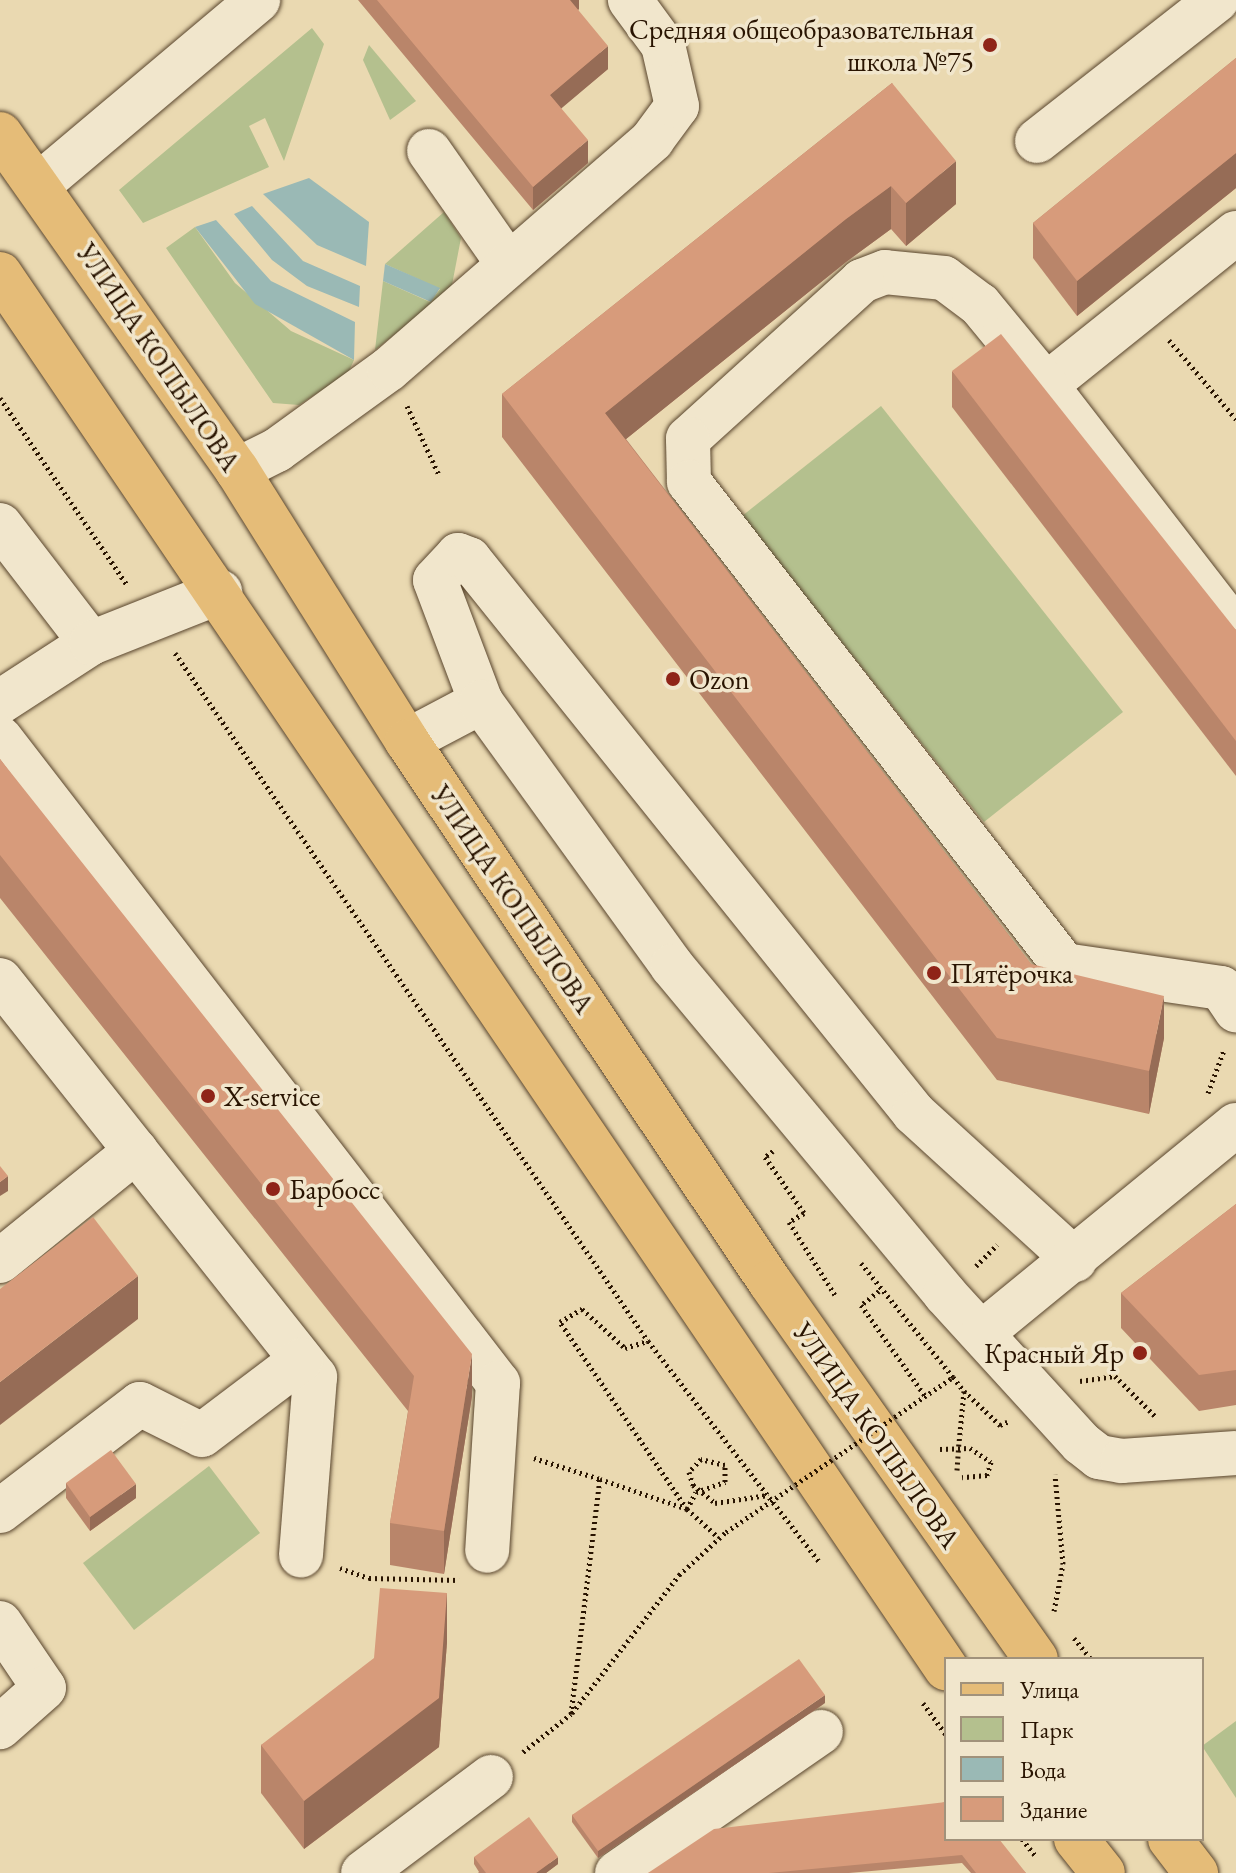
<!DOCTYPE html>
<meta charset="utf-8">
<style>
body{margin:0}
#map{position:relative;width:1236px;height:1873px;overflow:hidden;background:#ead9b1;font-family:"EB Garamond",serif}
div>[style]{position:absolute}
[style*='--x']{left:calc(var(--x)*1px);top:calc(var(--y)*1px);width:calc(var(--w)*1px);rotate:calc(var(--a)*1deg)}
.green>*{inset:0;background:#b4c08e}
.water>*{inset:0;background:#9ab9b5}
.path>*{height:5px;margin-top:-2.5px;transform-origin:0;background:repeating-linear-gradient(90deg,#291401 0 2px,transparent 0 6px)}
.roads{filter:drop-shadow(0 0 2px #59452d) drop-shadow(0 0 2px #59452d)}
.minor>*{height:44px;margin:-22px;padding:0 22px;transform-origin:22px;border-radius:22px;background:#f1e6cc}
.major>*{height:44px;margin:-22px;padding:0 22px;transform-origin:22px;border-radius:22px;background:#e5bc78}
.path-bridge>*{height:5px;margin-top:-2.5px;transform-origin:0;background:repeating-linear-gradient(90deg,#291401 0 2px,transparent 0 6px)}
.wall>*{inset:0;background:#b9856a}
.shaded-wall>*{inset:0;background:#966c56}
.building>*{inset:0;background:#d79b7b}
.dots>*{width:22px;height:22px;translate:-50% -50%;box-sizing:border-box;border:4px solid #f1e6cc;border-radius:50%}
span{translate:-50% -50%;white-space:nowrap;text-align:center;line-height:1.15;-webkit-text-stroke:7px #f1e6cc;paint-order:stroke}
.poi-label{font-size:28px;color:#291401}
.right{translate:-100% -50%;text-align:right}
.left{translate:0 -50%;text-align:left}
.street-label{font-size:28px;color:#291401}
.legend{position:absolute;left:944px;top:1657px;width:260px;height:184px;box-sizing:border-box;background:#f1e6cc;border:2px solid #a1927b;margin:0;padding:10px 14px;list-style:none;font-size:24px;color:#291401}
.legend li{display:flex;align-items:center;gap:16px;height:40px}
.legend b{width:40px;border:2px solid #a1927b}
</style>
<div id="map">
<div class="green">
<div style="clip-path:polygon(312px 28px,324px 44px,284px 161px,265px 118px,249px 126px,269px 167px,143px 223px,119px 190px)"></div>
<div style="clip-path:polygon(369px 45px,416px 101px,390px 120px,363px 60px)"></div>
<div style="clip-path:polygon(444px 212px,461px 238px,451px 290px,375px 350px,383px 281px,430px 302px,440px 289px,385px 264px)"></div>
<div style="clip-path:polygon(195px 227px,235px 283px,291px 331px,354px 360px,348px 373px,299px 405px,273px 403px,166px 248px)"></div>
<div style="clip-path:polygon(881px 406px,1123px 712px,984px 822px,742px 516px)"></div>
<div style="clip-path:polygon(209px 1466px,260px 1533px,134px 1630px,83px 1563px)"></div>
<div style="clip-path:polygon(1236px 1721px,1236px 1798px,1202px 1746px)"></div>
</div>
<div class="water">
<div style="clip-path:polygon(309px 178px,369px 222px,366px 266px,317px 245px,263px 194px)"></div>
<div style="clip-path:polygon(252px 206px,303px 261px,360px 286px,359px 307px,307px 286px,272px 260px,234px 214px)"></div>
<div style="clip-path:polygon(216px 220px,271px 281px,355px 322px,354px 360px,255px 304px,195px 227px)"></div>
<div style="clip-path:polygon(385px 264px,440px 288px,431px 302px,383px 281px)"></div>
</div>
<div class="path">
<div style="--x:1169;--y:340;--w:104;--a:49.7"></div>
<div style="--x:0;--y:398;--w:227;--a:55.8"></div>
<div style="--x:407;--y:406;--w:76;--a:65.1"></div>
<div style="--x:175;--y:653;--w:835;--a:55.49"></div>
<div style="--x:1208;--y:1093;--w:46;--a:-69.6"></div>
<div style="--x:773;--y:1151;--w:10;--a:143"></div>
<div style="--x:765;--y:1157;--w:68;--a:55.1"></div>
<div style="--x:804;--y:1213;--w:17;--a:149"></div>
<div style="--x:789;--y:1222;--w:86;--a:57.8"></div>
<div style="--x:861;--y:1263;--w:126;--a:51.1"></div>
<div style="--x:976;--y:1266;--w:30;--a:-45"></div>
<div style="--x:879;--y:1291;--w:23;--a:142"></div>
<div style="--x:861;--y:1305;--w:113;--a:54.8"></div>
<div style="--x:953;--y:1377;--w:18;--a:52"></div>
<div style="--x:964;--y:1391;--w:52;--a:95.5"></div>
<div style="--x:1080;--y:1381;--w:35;--a:-8"></div>
<div style="--x:1115;--y:1376;--w:58;--a:45"></div>
<div style="--x:964;--y:1391;--w:50;--a:43.4"></div>
<div style="--x:1000;--y:1425;--w:8;--a:-23"></div>
<div style="--x:940;--y:1449;--w:30;--a:-2"></div>
<div style="--x:970;--y:1448;--w:25;--a:34"></div>
<div style="--x:991;--y:1462;--w:14;--a:107"></div>
<div style="--x:987;--y:1475;--w:25;--a:175"></div>
<div style="--x:534;--y:1458;--w:69;--a:17.7"></div>
<div style="--x:693;--y:1485;--w:28;--a:39"></div>
<div style="--x:715;--y:1503;--w:54;--a:-8.6"></div>
<div style="--x:687;--y:1509;--w:226;--a:-124.2"></div>
<div style="--x:560;--y:1322;--w:26;--a:-31"></div>
<div style="--x:582;--y:1309;--w:58;--a:42.2"></div>
<div style="--x:625;--y:1348;--w:24;--a:-17"></div>
<div style="--x:648;--y:1341;--w:281;--a:52.2"></div>
<div style="--x:340;--y:1568;--w:31;--a:19"></div>
<div style="--x:369;--y:1578;--w:90;--a:1.3"></div>
<div style="--x:1054;--y:1611;--w:48;--a:-79.2"></div>
<div style="--x:1063;--y:1564;--w:90;--a:-95.1"></div>
<div style="--x:1074;--y:1638;--w:27;--a:51"></div>
<div style="--x:923;--y:1703;--w:39;--a:54"></div>
<div style="--x:572;--y:1713;--w:175;--a:-52.2"></div>
<div style="--x:679;--y:1575;--w:64;--a:-42.5"></div>
<div style="--x:523;--y:1752;--w:61;--a:-38.4"></div>
<div style="--x:571;--y:1714;--w:237;--a:-83"></div>
<div style="--x:600;--y:1479;--w:92;--a:19"></div>
<div style="--x:687;--y:1509;--w:42;--a:42.1"></div>
<div style="--x:1022;--y:1839;--w:22;--a:51"></div>
</div>
<div class="roads">
<div class="minor">
<div style="--x:1037;--y:141;--w:229;--a:-38.1"></div>
<div style="--x:429;--y:151;--w:138;--a:55"></div>
<div style="--x:41;--y:183;--w:284;--a:-40.1"></div>
<div style="--x:1046;--y:385;--w:243;--a:-38.7"></div>
<div style="--x:237;--y:470;--w:45;--a:-26.6"></div>
<div style="--x:277;--y:450;--w:138;--a:-35.9"></div>
<div style="--x:389;--y:369;--w:349;--a:-41"></div>
<div style="--x:652;--y:140;--w:42;--a:-53.7"></div>
<div style="--x:677;--y:106;--w:63;--a:-102.9"></div>
<div style="--x:663;--y:45;--w:56;--a:-126.3"></div>
<div style="--x:0;--y:525;--w:149;--a:52.4"></div>
<div style="--x:1236;--y:631;--w:311;--a:-127.7"></div>
<div style="--x:1046;--y:385;--w:104;--a:-129.5"></div>
<div style="--x:980;--y:305;--w:45;--a:-143.1"></div>
<div style="--x:944;--y:278;--w:59;--a:-174.2"></div>
<div style="--x:885;--y:272;--w:25;--a:159"></div>
<div style="--x:862;--y:281;--w:235;--a:137.8"></div>
<div style="--x:688;--y:439;--w:43;--a:88.7"></div>
<div style="--x:689;--y:482;--w:611;--a:52.17"></div>
<div style="--x:1064;--y:965;--w:159;--a:8.3"></div>
<div style="--x:1221;--y:988;--w:27;--a:56"></div>
<div style="--x:0;--y:702;--w:108;--a:-33"></div>
<div style="--x:91;--y:643;--w:139;--a:-21.6"></div>
<div style="--x:481;--y:702;--w:130;--a:-110.7"></div>
<div style="--x:435;--y:580;--w:34;--a:-47"></div>
<div style="--x:458;--y:555;--w:12;--a:20"></div>
<div style="--x:469;--y:559;--w:711;--a:51.23"></div>
<div style="--x:914;--y:1113;--w:218;--a:42.4"></div>
<div style="--x:0;--y:738;--w:815;--a:52.33"></div>
<div style="--x:498;--y:1383;--w:168;--a:93.7"></div>
<div style="--x:407;--y:741;--w:84;--a:-27.8"></div>
<div style="--x:481;--y:702;--w:326;--a:54.1"></div>
<div style="--x:672;--y:966;--w:427;--a:50.2"></div>
<div style="--x:945;--y:1294;--w:202;--a:47.6"></div>
<div style="--x:1081;--y:1443;--w:23;--a:38"></div>
<div style="--x:1099;--y:1457;--w:23;--a:10"></div>
<div style="--x:1122;--y:1461;--w:114;--a:-4"></div>
<div style="--x:0;--y:980;--w:507;--a:51.57"></div>
<div style="--x:315;--y:1377;--w:179;--a:94.5"></div>
<div style="--x:0;--y:1261;--w:175;--a:-39"></div>
<div style="--x:983;--y:1332;--w:327;--a:-39.3"></div>
<div style="--x:0;--y:1511;--w:176;--a:-37.4"></div>
<div style="--x:140;--y:1404;--w:69;--a:26.6"></div>
<div style="--x:202;--y:1435;--w:124;--a:-37.1"></div>
<div style="--x:0;--y:1623;--w:78;--a:55.9"></div>
<div style="--x:44;--y:1688;--w:59;--a:138.4"></div>
<div style="--x:363;--y:1873;--w:160;--a:-36.9"></div>
<div style="--x:617;--y:1873;--w:248;--a:-34.7"></div>
</div>
<div class="major">
<div style="--x:0;--y:134;--w:411;--a:54.8"></div>
<div style="--x:237;--y:470;--w:320;--a:57.9"></div>
<div style="--x:407;--y:741;--w:651;--a:56.14"></div>
<div style="--x:770;--y:1282;--w:461;--a:54.8"></div>
<div style="--x:0;--y:274;--w:1685;--a:55.84"></div>
<div style="--x:1076;--y:1839;--w:43;--a:51.5"></div>
<div style="--x:1170;--y:1839;--w:43;--a:52.6"></div>
</div>
</div>
<div class="path-bridge">
<div style="--x:957;--y:1470;--w:27;--a:-86"></div>
<div style="--x:687;--y:1509;--w:19;--a:-62"></div>
<div style="--x:696;--y:1492;--w:31;--a:-19"></div>
<div style="--x:725;--y:1482;--w:17;--a:-90"></div>
<div style="--x:725;--y:1465;--w:25;--a:-166"></div>
<div style="--x:701;--y:1459;--w:18;--a:133"></div>
<div style="--x:689;--y:1472;--w:14;--a:73"></div>
<div style="--x:726;--y:1532;--w:275;--a:-34.3"></div>
<div style="--x:953;--y:1377;--w:21;--a:-129"></div>
</div>
<div class="wall">
<div style="clip-path:polygon(358px 0,579px 0,579px 9px,578px 10px,608px 69px,561px 108px,588px 163px,533px 210px)"></div>
<div style="clip-path:polygon(1236px 58px,1236px 188px,1077px 316px,1033px 258px,1033px 223px)"></div>
<div style="clip-path:polygon(892px 83px,956px 204px,906px 246px,891px 229px,846px 262px,626px 439px,1031px 964px,1164px 1038px,1149px 1114px,997px 1080px,502px 437px,502px 394px)"></div>
<div style="clip-path:polygon(952px 371px,1236px 630px,1236px 776px,952px 407px)"></div>
<div style="clip-path:polygon(0 759px,472px 1396px,444px 1574px,390px 1565px,390px 1523px,408px 1411px,0 898px)"></div>
<div style="clip-path:polygon(1236px 1204px,1236px 1405px,1199px 1411px,1121px 1328px,1121px 1293px)"></div>
<div style="clip-path:polygon(66px 1483px,136px 1498px,90px 1531px,66px 1498px)"></div>
<div style="clip-path:polygon(447px 1642px,439px 1747px,304px 1849px,261px 1793px,261px 1745px)"></div>
<div style="clip-path:polygon(825px 1703px,598px 1858px,572px 1822px,572px 1815px)"></div>
<div style="clip-path:polygon(946px 1802px,1026px 1873px,971px 1873px,962px 1863px,849px 1873px,648px 1873px)"></div>
<div style="clip-path:polygon(474px 1857px,558px 1864px,546px 1873px,478px 1873px,479px 1872px,474px 1864px)"></div>
</div>
<div class="shaded-wall">
<div style="clip-path:polygon(567px 0,579px 0,579px 9px,567px 19px)"></div>
<div style="clip-path:polygon(608px 46px,608px 69px,550px 118px,550px 95px)"></div>
<div style="clip-path:polygon(588px 140px,588px 163px,533px 210px,533px 187px)"></div>
<div style="clip-path:polygon(1236px 153px,1236px 188px,1077px 316px,1077px 281px)"></div>
<div style="clip-path:polygon(956px 161px,956px 204px,906px 246px,906px 203px)"></div>
<div style="clip-path:polygon(891px 186px,891px 229px,846px 262px,605px 456px,605px 413px,846px 219px)"></div>
<div style="clip-path:polygon(1164px 996px,1164px 1038px,1149px 1114px,1149px 1071px)"></div>
<div style="clip-path:polygon(8px 1176px,8px 1191px,0 1196px,0 1182px)"></div>
<div style="clip-path:polygon(138px 1276px,138px 1319px,0 1425px,0 1382px)"></div>
<div style="clip-path:polygon(472px 1354px,472px 1396px,444px 1574px,444px 1531px)"></div>
<div style="clip-path:polygon(136px 1484px,136px 1498px,90px 1531px,90px 1517px)"></div>
<div style="clip-path:polygon(447px 1593px,447px 1642px,439px 1747px,304px 1849px,304px 1801px)"></div>
<div style="clip-path:polygon(825px 1695px,825px 1703px,598px 1858px,598px 1851px)"></div>
<div style="clip-path:polygon(558px 1857px,558px 1864px,546px 1873px,536px 1873px)"></div>
</div>
<div class="building">
<div style="clip-path:polygon(377px 0,570px 0,608px 46px,550px 95px,588px 140px,533px 187px)"></div>
<div style="clip-path:polygon(1236px 58px,1236px 153px,1077px 281px,1033px 223px)"></div>
<div style="clip-path:polygon(892px 83px,956px 161px,906px 203px,891px 186px,846px 219px,605px 413px,1031px 964px,1164px 996px,1149px 1071px,997px 1038px,502px 394px)"></div>
<div style="clip-path:polygon(1001px 334px,1236px 630px,1236px 741px,952px 371px)"></div>
<div style="clip-path:polygon(0 759px,472px 1354px,444px 1531px,390px 1523px,414px 1376px,0 855px)"></div>
<div style="clip-path:polygon(0 1166px,8px 1176px,0 1182px)"></div>
<div style="clip-path:polygon(1236px 1204px,1236px 1370px,1199px 1375px,1121px 1293px)"></div>
<div style="clip-path:polygon(93px 1217px,138px 1276px,0 1382px,0 1289px)"></div>
<div style="clip-path:polygon(111px 1450px,136px 1484px,90px 1517px,66px 1483px)"></div>
<div style="clip-path:polygon(380px 1588px,447px 1593px,439px 1698px,304px 1801px,261px 1745px,374px 1658px)"></div>
<div style="clip-path:polygon(799px 1659px,825px 1695px,598px 1851px,572px 1815px)"></div>
<div style="clip-path:polygon(946px 1802px,946px 1839px,999px 1839px,1026px 1873px,976px 1873px,962px 1855px,769px 1873px,648px 1873px,714px 1829px)"></div>
<div style="clip-path:polygon(529px 1817px,558px 1857px,536px 1873px,486px 1873px,474px 1857px)"></div>
</div>
<div class="dots">
<div style="left:990px;top:45px;background:#8f2418"></div>
<div style="left:673px;top:679px;background:#8f2418"></div>
<div style="left:934px;top:973px;background:#8f2418"></div>
<div style="left:208px;top:1096px;background:#8f2418"></div>
<div style="left:273px;top:1189px;background:#8f2418"></div>
<div style="left:1140px;top:1353px;background:#8f2418"></div>
</div>
<div class="poi-label">
<span class="right" style="left:974px;top:45px">Средняя общеобразовательная<br>школа №75</span>
<span class="left" style="left:689px;top:679px">Ozon</span>
<span class="left" style="left:950px;top:973px">Пятёрочка</span>
<span class="left" style="left:224px;top:1096px">X-service</span>
<span class="left" style="left:289px;top:1189px">Барбосс</span>
<span class="right" style="left:1124px;top:1353px">Красный Яр</span>
</div>
<div class="street-label">
<span style="left:159px;top:357px;rotate:56deg">УЛИЦА КОПЫЛОВА</span>
<span style="left:513px;top:899px;rotate:56deg">УЛИЦА КОПЫЛОВА</span>
<span style="left:877px;top:1435px;rotate:55deg">УЛИЦА КОПЫЛОВА</span>
</div>
<ul class="legend">
<li><b style="height:10px;background:#e5bc78"></b>Улица</li>
<li><b style="height:22px;background:#b4c08e"></b>Парк</li>
<li><b style="height:22px;background:#9ab9b5"></b>Вода</li>
<li><b style="height:22px;background:#d79b7b"></b>Здание</li>
</ul>
</div>
